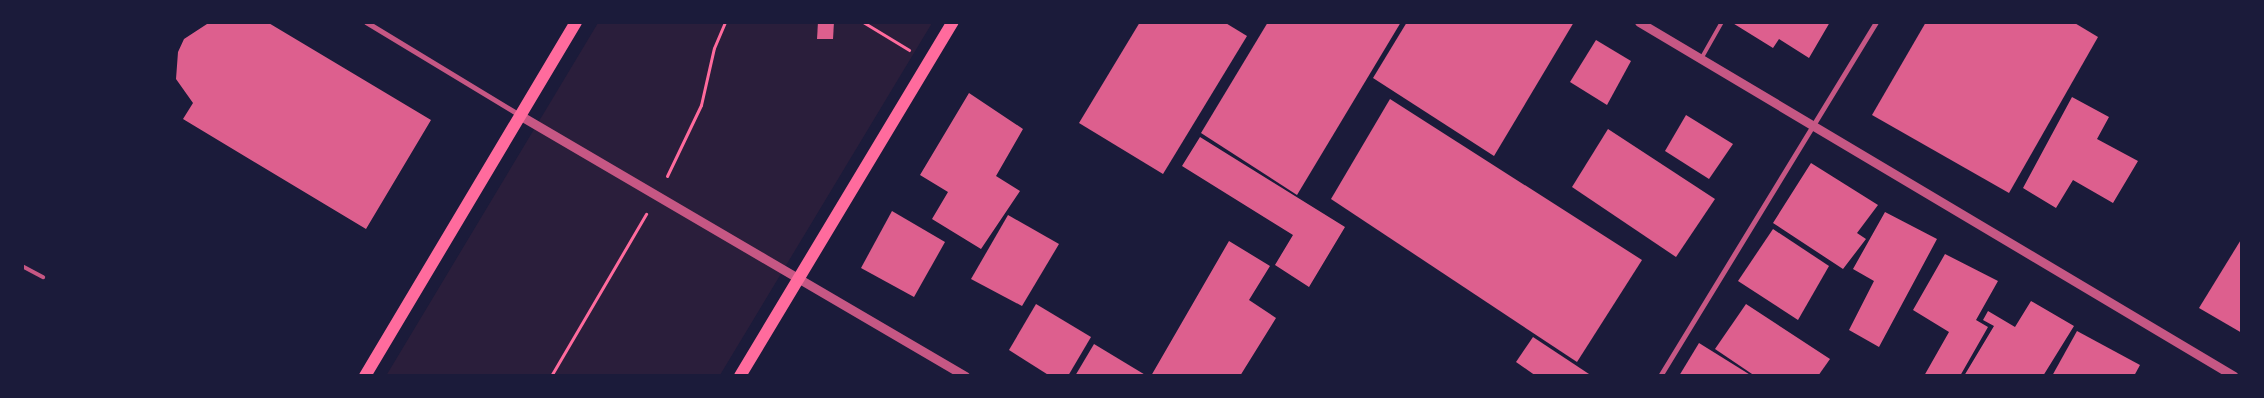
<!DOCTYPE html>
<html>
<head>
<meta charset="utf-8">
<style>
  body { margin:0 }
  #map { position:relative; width:2264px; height:398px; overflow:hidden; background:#1b1b3a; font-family:"Source Serif 4",serif }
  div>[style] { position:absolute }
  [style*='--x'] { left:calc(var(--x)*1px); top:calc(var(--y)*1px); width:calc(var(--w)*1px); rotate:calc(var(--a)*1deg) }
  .green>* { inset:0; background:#2a1e3b }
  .building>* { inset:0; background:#dd5f8e }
  .path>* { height:3px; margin:-1.5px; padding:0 1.5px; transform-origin:1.5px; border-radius:1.5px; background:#ff6b9d }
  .service>* { height:4px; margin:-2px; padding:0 2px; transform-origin:2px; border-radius:2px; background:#c65784 }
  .minor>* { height:5px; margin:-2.5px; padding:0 2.5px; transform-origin:2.5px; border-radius:2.5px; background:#c65784 }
  .tertiary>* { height:9px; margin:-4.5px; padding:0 4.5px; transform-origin:4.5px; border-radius:4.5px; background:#c65784 }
  .primary>* { height:12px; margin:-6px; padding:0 6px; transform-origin:6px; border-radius:6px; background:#ff6b9d }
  span { translate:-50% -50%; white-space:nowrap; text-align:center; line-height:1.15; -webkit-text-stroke:4px #1b1b3a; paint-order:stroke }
  .frame { position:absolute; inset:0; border:24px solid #1b1b3a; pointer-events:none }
</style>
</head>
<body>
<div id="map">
  <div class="green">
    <i style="clip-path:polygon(598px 23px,932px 23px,720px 375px,386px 376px)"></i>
  </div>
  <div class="building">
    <i style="clip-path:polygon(236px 22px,267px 22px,431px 120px,366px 229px,183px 119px,193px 103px,176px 79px,178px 52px,184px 39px,207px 24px)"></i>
    <i style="clip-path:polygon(818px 22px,834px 22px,833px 39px,817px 39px)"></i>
    <i style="clip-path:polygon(1140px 22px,1224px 22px,1247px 36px,1163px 174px,1079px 123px)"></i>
    <i style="clip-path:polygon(1268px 22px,1401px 22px,1297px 195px,1201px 133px)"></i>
    <i style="clip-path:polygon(1407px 22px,1574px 22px,1494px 156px,1373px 78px)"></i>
    <i style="clip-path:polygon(1731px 22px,1830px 22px,1809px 58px,1779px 39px,1773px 48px)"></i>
    <i style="clip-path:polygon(1926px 22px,2073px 22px,2098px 37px,2009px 193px,1872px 115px)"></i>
    <i style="clip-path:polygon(1596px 40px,1631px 61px,1607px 105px,1570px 82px)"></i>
    <i style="clip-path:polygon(969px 93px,1023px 129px,996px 176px,1020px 191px,981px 249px,932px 219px,948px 192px,920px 175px)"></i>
    <i style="clip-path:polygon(2072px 97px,2109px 117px,2097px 139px,2138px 161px,2113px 203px,2073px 180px,2056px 208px,2023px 188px)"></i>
    <i style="clip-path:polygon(1390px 99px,1642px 260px,1577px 362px,1331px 199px)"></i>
    <i style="clip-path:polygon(1686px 115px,1733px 144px,1709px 179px,1665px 151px)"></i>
    <i style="clip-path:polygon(1608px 129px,1715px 199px,1676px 257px,1572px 187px)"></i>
    <i style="clip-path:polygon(1200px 137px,1345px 227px,1309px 287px,1275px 265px,1293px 235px,1182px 166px)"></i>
    <i style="clip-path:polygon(1811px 163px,1878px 205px,1857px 233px,1866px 239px,1843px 269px,1773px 223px)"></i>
    <i style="clip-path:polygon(892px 211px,945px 242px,914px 297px,861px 268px)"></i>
    <i style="clip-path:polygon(1885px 212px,1937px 239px,1879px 347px,1849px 330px,1874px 281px,1853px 269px)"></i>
    <i style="clip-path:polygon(1008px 215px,1059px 244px,1022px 306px,971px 279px)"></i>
    <i style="clip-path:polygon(1773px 229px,1829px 266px,1798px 320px,1738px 281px)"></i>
    <i style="clip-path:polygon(2242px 238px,2242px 333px,2199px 308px)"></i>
    <i style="clip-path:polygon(1229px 241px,1270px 266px,1249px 300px,1276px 318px,1240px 376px,1151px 376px)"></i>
    <i style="clip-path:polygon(1945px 254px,1998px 281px,1976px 320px,1988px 327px,1960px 376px,1924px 376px,1949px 332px,1913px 310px)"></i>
    <i style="clip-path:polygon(2031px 301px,2074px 326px,2043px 376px,1964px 376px,1994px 326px,1983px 320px,1988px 311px,2015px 327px)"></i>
    <i style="clip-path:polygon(1036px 304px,1091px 337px,1068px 376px,1050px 376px,1009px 350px)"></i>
    <i style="clip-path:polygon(1746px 304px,1830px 359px,1818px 376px,1755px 376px,1715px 349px)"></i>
    <i style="clip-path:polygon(2077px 331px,2140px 365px,2134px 376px,2052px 376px)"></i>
    <i style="clip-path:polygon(1533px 337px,1592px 376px,1536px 376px,1516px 362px)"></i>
    <i style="clip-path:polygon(1699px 343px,1752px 376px,1679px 376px)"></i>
    <i style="clip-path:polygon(1094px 344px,1147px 376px,1075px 376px)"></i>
  </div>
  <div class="path">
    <i style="--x:863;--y:22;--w:54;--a:31.3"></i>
    <i style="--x:667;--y:176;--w:79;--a:-64.4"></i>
    <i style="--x:701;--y:105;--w:58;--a:-77.2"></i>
    <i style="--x:714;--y:48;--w:28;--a:-67"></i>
    <i style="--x:551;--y:376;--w:188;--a:-59.6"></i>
  </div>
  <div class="service">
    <i style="--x:1701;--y:59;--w:43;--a:-60.4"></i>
    <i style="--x:22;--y:266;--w:24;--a:28"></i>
  </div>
  <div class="minor">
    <i style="--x:366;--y:22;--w:181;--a:31.2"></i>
    <i style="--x:1660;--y:376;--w:415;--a:-58.6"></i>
  </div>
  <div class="tertiary">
    <i style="--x:1639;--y:22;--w:692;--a:30.75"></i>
    <i style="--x:521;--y:116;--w:515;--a:30.35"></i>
  </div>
  <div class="primary">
    <i style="--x:365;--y:376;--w:412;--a:-59.2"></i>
    <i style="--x:740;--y:376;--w:413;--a:-59"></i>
  </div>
  <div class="frame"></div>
</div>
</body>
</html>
